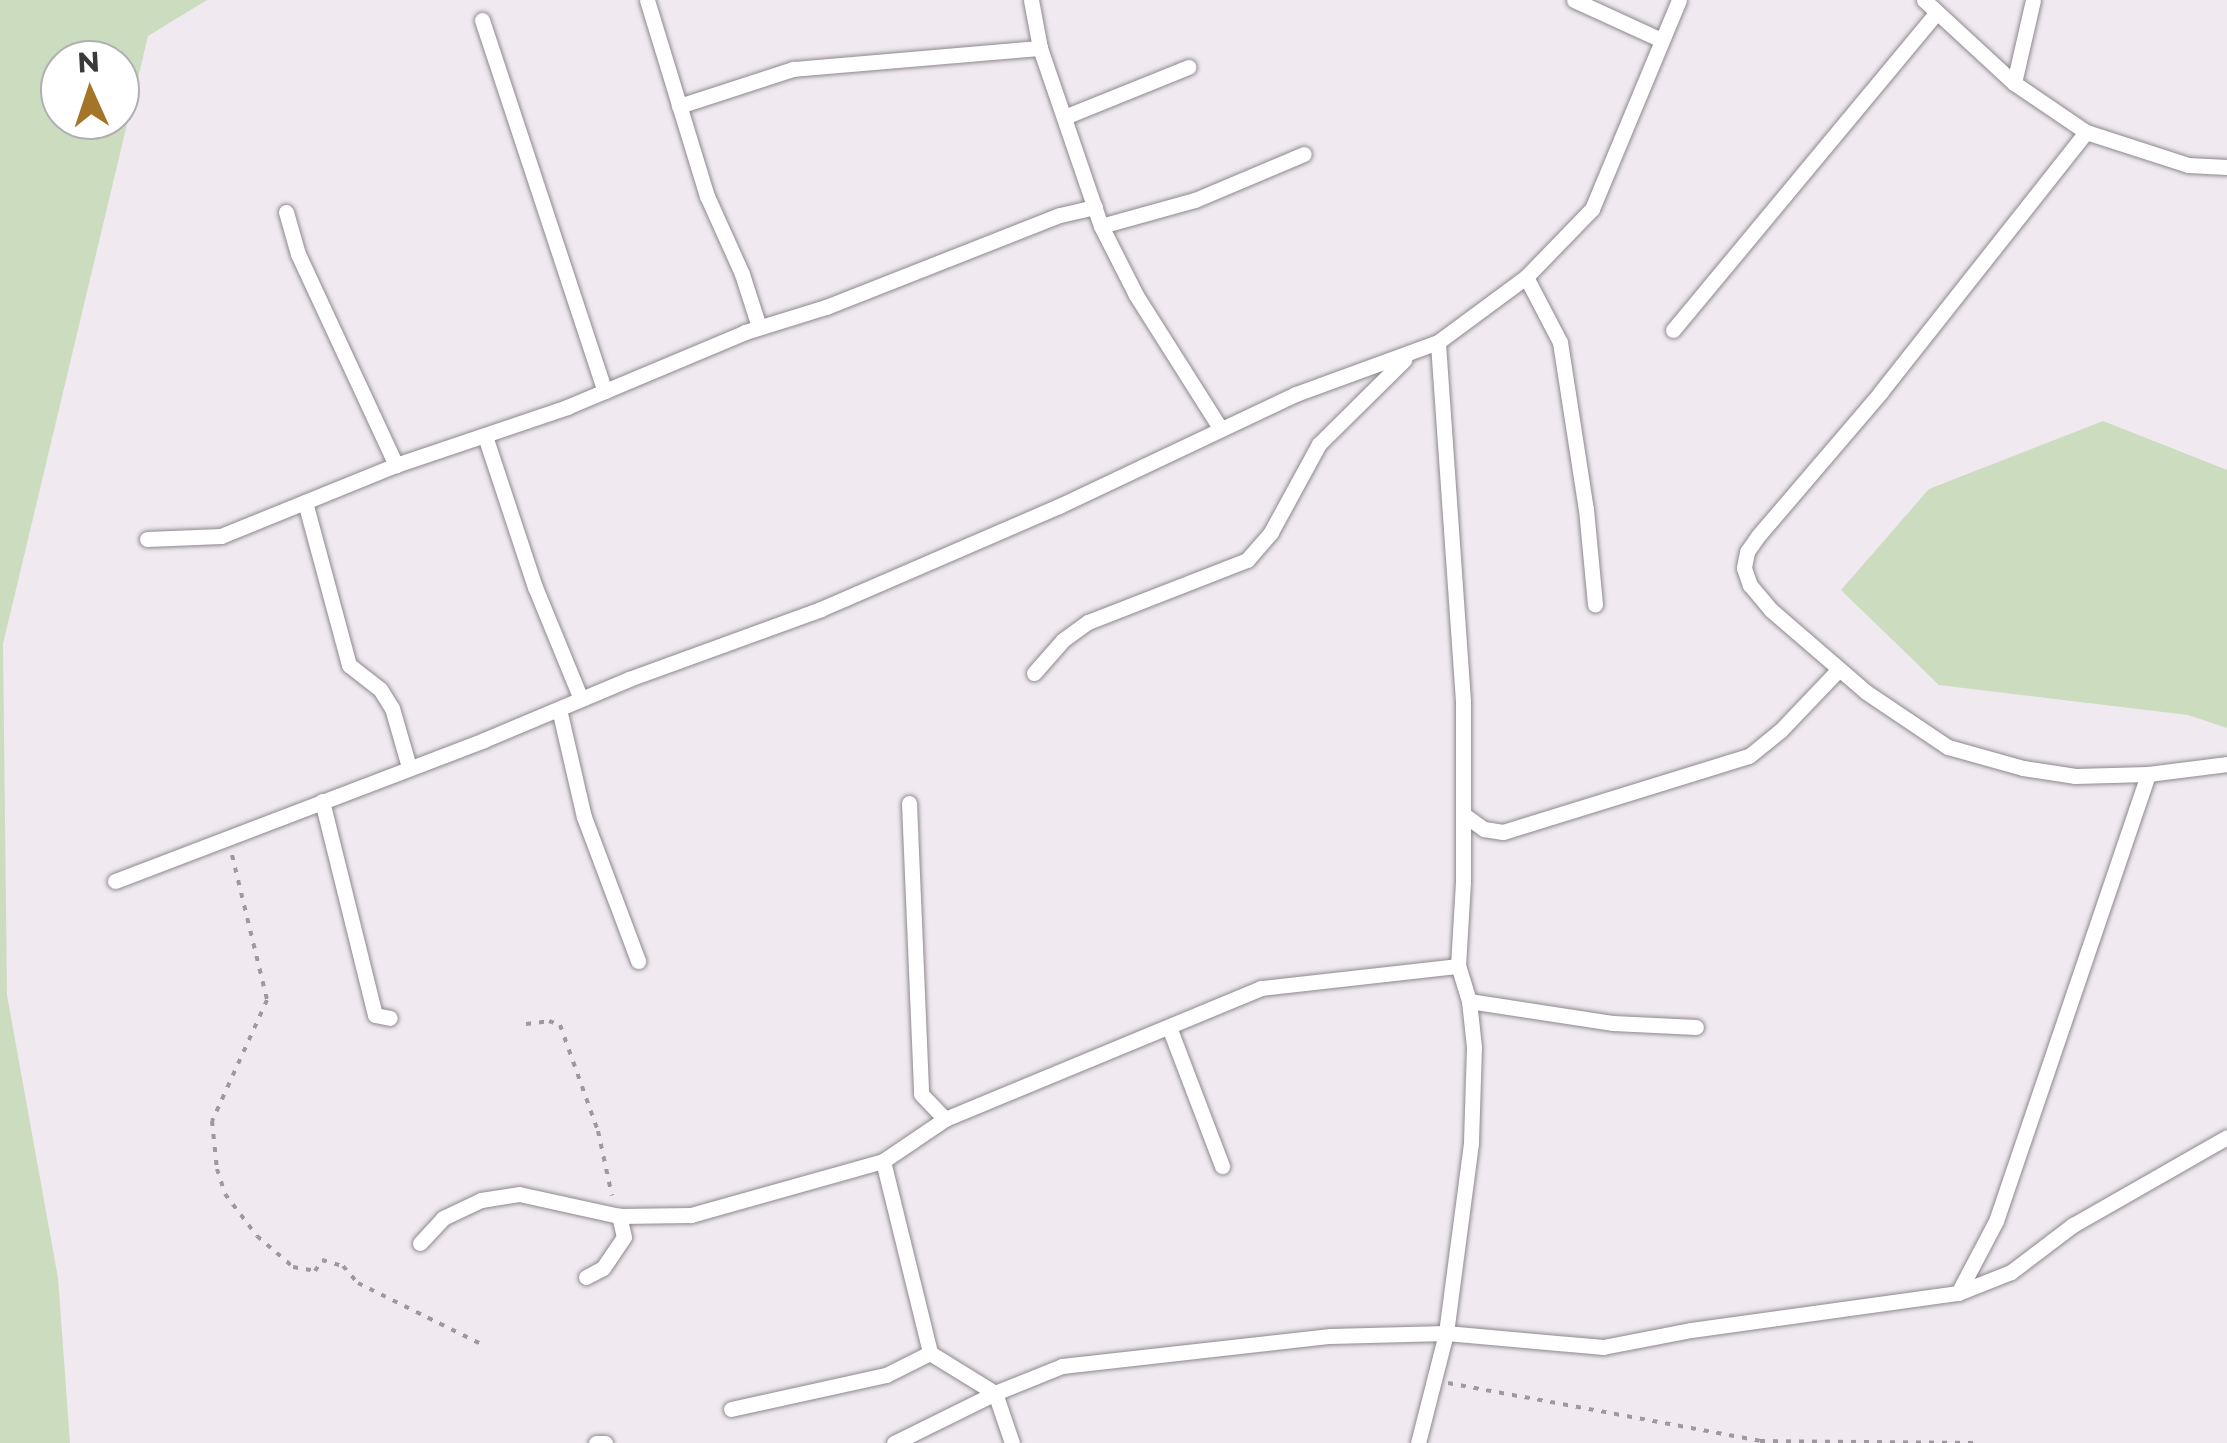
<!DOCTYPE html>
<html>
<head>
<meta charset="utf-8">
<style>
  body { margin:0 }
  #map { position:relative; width:2227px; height:1443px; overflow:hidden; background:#f0e9f0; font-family:Montserrat,sans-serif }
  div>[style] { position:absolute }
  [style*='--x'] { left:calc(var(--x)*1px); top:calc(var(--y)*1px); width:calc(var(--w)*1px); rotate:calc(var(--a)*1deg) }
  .green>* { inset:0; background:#ccdcbf }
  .path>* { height:4px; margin-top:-2px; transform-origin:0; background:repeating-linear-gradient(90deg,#9e999e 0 5px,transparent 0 13px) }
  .roads { filter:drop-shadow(0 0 2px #8e888e) drop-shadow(0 0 2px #8e888e) }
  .minor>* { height:15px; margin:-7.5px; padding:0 7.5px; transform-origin:7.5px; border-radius:7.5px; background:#fff }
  span { translate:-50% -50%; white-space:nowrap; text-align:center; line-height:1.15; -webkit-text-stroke:8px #fff; paint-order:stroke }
  .north { position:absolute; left:40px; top:40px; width:100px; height:100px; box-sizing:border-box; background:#fff; border:2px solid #b1b0b1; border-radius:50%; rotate:357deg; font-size:28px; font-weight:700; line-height:40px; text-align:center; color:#3c393c }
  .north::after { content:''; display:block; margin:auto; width:35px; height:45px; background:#a47529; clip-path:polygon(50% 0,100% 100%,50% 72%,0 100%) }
</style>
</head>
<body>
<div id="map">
  <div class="green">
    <i style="clip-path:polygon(evenodd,0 0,207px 0,148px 36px,3px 644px,7px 995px,58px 1278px,70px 1443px,0 1443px,0 0,120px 60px,120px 120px,60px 120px,60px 60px,120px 60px)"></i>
    <i style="clip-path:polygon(2103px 421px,2227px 470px,2227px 728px,2188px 715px,1939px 685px,1841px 590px,1929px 489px)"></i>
  </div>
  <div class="path">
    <i style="--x:232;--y:855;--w:149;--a:76.4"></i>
    <i style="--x:267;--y:1000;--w:133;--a:114.4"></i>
    <i style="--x:212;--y:1121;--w:48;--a:84.1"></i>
    <i style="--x:217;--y:1169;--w:26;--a:72"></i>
    <i style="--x:225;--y:1194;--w:53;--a:52.7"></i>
    <i style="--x:257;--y:1236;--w:48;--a:40.7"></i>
    <i style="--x:293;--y:1267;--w:22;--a:10"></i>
    <i style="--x:315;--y:1271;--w:13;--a:-58"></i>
    <i style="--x:322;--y:1260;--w:22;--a:16"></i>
    <i style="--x:343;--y:1266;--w:23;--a:49"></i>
    <i style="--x:358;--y:1283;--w:137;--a:26.4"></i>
    <i style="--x:526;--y:1024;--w:23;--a:-7"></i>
    <i style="--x:549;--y:1021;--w:12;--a:20"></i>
    <i style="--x:560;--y:1025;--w:113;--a:70.3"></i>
    <i style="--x:598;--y:1131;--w:66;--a:77.8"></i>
    <i style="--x:1448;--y:1383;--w:317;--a:10.5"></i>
    <i style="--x:1760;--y:1441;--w:217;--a:0.5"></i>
  </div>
  <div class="roads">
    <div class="minor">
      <i style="--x:647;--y:0;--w:205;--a:73"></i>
      <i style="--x:707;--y:196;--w:85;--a:65.8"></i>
      <i style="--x:742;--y:274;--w:56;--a:72.2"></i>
      <i style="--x:1031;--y:0;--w:49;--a:79.4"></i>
      <i style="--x:1040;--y:48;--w:188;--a:71.1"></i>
      <i style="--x:1101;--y:226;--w:77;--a:63.1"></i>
      <i style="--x:1136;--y:295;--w:157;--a:57.7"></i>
      <i style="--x:1574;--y:0;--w:94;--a:24.6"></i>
      <i style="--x:1924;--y:0;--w:122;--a:42.7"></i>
      <i style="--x:2014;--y:83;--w:87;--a:34.2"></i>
      <i style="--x:2086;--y:132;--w:107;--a:17.9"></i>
      <i style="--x:2188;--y:165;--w:39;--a:3"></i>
      <i style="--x:482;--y:20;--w:391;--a:71.7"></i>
      <i style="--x:2014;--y:83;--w:85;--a:-77.1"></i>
      <i style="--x:679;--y:106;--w:120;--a:-18"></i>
      <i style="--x:793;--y:69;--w:248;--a:-4.9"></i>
      <i style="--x:1067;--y:116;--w:131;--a:-22"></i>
      <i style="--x:2086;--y:132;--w:331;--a:128.3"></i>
      <i style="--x:1881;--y:392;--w:189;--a:130.5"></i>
      <i style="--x:1758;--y:536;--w:19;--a:125"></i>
      <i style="--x:1747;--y:552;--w:16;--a:101"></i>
      <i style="--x:1744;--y:568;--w:18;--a:71"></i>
      <i style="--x:1750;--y:585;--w:33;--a:50"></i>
      <i style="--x:1771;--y:610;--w:125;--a:40.8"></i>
      <i style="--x:1866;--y:692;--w:99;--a:33.9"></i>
      <i style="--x:1948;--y:747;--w:78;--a:15.6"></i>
      <i style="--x:2023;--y:768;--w:53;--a:8.7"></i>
      <i style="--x:2075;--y:776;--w:73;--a:-1.6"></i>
      <i style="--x:2148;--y:774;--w:80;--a:-7.2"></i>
      <i style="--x:286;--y:212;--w:44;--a:74.1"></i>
      <i style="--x:298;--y:254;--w:233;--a:65.1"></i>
      <i style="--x:1101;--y:226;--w:98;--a:-15.5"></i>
      <i style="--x:1195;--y:200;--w:118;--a:-22.9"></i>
      <i style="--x:1526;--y:277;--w:73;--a:62.4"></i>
      <i style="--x:1560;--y:342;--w:169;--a:81.2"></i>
      <i style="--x:1586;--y:509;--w:96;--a:84.6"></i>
      <i style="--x:1673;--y:330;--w:413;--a:-50.3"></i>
      <i style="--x:485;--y:436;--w:159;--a:71.7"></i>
      <i style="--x:535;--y:587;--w:121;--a:67.7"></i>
      <i style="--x:305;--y:502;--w:169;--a:74.9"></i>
      <i style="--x:349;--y:665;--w:39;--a:38"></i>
      <i style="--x:380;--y:689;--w:22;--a:58"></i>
      <i style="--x:392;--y:708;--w:61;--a:73.9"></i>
      <i style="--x:147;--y:539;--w:74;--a:-2.3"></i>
      <i style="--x:221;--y:536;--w:189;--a:-22.1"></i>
      <i style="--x:396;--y:465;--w:181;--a:-18.7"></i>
      <i style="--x:567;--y:407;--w:193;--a:-22.8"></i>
      <i style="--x:745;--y:332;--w:85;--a:-17.2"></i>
      <i style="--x:826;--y:307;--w:251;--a:-21.5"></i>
      <i style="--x:1060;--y:215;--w:36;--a:-13"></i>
      <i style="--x:1034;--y:673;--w:44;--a:-48.7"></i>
      <i style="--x:1063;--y:640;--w:31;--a:-36"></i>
      <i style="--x:1088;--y:622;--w:171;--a:-21.3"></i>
      <i style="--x:1247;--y:560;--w:37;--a:-49"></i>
      <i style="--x:1271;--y:532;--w:100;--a:-61.4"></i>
      <i style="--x:1319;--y:444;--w:120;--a:-44.7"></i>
      <i style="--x:559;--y:709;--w:111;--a:77"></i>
      <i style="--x:584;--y:817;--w:154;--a:69.4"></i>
      <i style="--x:322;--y:801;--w:220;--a:76.1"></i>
      <i style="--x:375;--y:1015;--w:15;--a:11"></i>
      <i style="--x:909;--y:803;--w:291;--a:87.6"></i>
      <i style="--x:921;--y:1094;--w:35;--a:46"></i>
      <i style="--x:1463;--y:814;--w:26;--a:36"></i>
      <i style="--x:1484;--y:829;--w:19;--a:9"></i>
      <i style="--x:1503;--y:832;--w:257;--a:-17.2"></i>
      <i style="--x:1749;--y:756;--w:41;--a:-39.1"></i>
      <i style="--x:1781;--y:730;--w:84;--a:-46.4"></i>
      <i style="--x:115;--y:881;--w:395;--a:-20.9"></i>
      <i style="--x:484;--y:740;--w:157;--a:-22.8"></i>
      <i style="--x:629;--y:679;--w:204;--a:-20"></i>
      <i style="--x:821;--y:609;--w:259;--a:-23.4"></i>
      <i style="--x:1059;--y:506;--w:262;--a:-25.3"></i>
      <i style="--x:1296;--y:394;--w:151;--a:-20.1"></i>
      <i style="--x:1438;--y:342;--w:109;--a:-36.5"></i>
      <i style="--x:1526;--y:277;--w:95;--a:-45.9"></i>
      <i style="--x:1592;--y:209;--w:226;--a:-67.4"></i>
      <i style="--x:1469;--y:1001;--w:146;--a:8.7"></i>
      <i style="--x:1613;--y:1023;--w:83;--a:2.8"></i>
      <i style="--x:1169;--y:1027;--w:149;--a:69.1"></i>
      <i style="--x:883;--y:1161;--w:198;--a:76.2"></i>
      <i style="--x:930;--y:1353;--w:76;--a:31.6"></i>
      <i style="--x:995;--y:1393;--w:53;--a:71.2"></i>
      <i style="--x:420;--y:1243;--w:34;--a:-47"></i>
      <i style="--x:443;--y:1218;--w:42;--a:-25.3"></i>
      <i style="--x:481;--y:1200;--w:38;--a:-9"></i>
      <i style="--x:519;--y:1194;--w:102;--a:12.4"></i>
      <i style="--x:586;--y:1277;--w:19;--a:-28"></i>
      <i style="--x:603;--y:1268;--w:37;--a:-56"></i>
      <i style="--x:624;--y:1237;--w:22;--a:-103"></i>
      <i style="--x:619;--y:1216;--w:72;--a:-0.8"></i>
      <i style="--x:691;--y:1215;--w:199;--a:-15.7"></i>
      <i style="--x:883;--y:1161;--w:75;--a:-34.1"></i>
      <i style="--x:945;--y:1119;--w:342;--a:-22.5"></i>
      <i style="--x:1261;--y:988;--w:198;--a:-6.4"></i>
      <i style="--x:1958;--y:1293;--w:81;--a:-62.2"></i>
      <i style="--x:1996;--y:1221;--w:472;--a:-71.2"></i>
      <i style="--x:731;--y:1409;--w:159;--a:-12.4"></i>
      <i style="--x:886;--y:1375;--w:49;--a:-26.6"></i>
      <i style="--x:596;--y:1443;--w:9;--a:0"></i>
      <i style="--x:894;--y:1443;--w:113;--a:-26.3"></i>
      <i style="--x:995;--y:1393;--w:72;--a:-21.9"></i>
      <i style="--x:1062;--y:1366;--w:270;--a:-6.4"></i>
      <i style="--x:1330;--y:1336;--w:116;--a:-1.5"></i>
      <i style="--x:1446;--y:1333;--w:158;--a:5.1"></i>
      <i style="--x:1603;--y:1347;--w:90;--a:-10.9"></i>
      <i style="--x:1691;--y:1330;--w:270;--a:-7.9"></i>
      <i style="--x:1958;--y:1293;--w:57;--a:-21.6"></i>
      <i style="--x:2011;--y:1272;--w:78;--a:-37.2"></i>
      <i style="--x:2073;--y:1225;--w:177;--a:-29.7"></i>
      <i style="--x:1418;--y:1443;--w:114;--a:-75.7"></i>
      <i style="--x:1446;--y:1333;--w:193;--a:-82.5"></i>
      <i style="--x:1471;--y:1142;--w:95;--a:-88.2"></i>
      <i style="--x:1474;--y:1047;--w:46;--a:-96.2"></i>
      <i style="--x:1469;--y:1001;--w:37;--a:-107"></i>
      <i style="--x:1458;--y:966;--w:85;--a:-86.6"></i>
      <i style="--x:1463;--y:881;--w:180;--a:-90"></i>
      <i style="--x:1463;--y:701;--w:360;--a:-94"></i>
    </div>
  </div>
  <div class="north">N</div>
</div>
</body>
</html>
